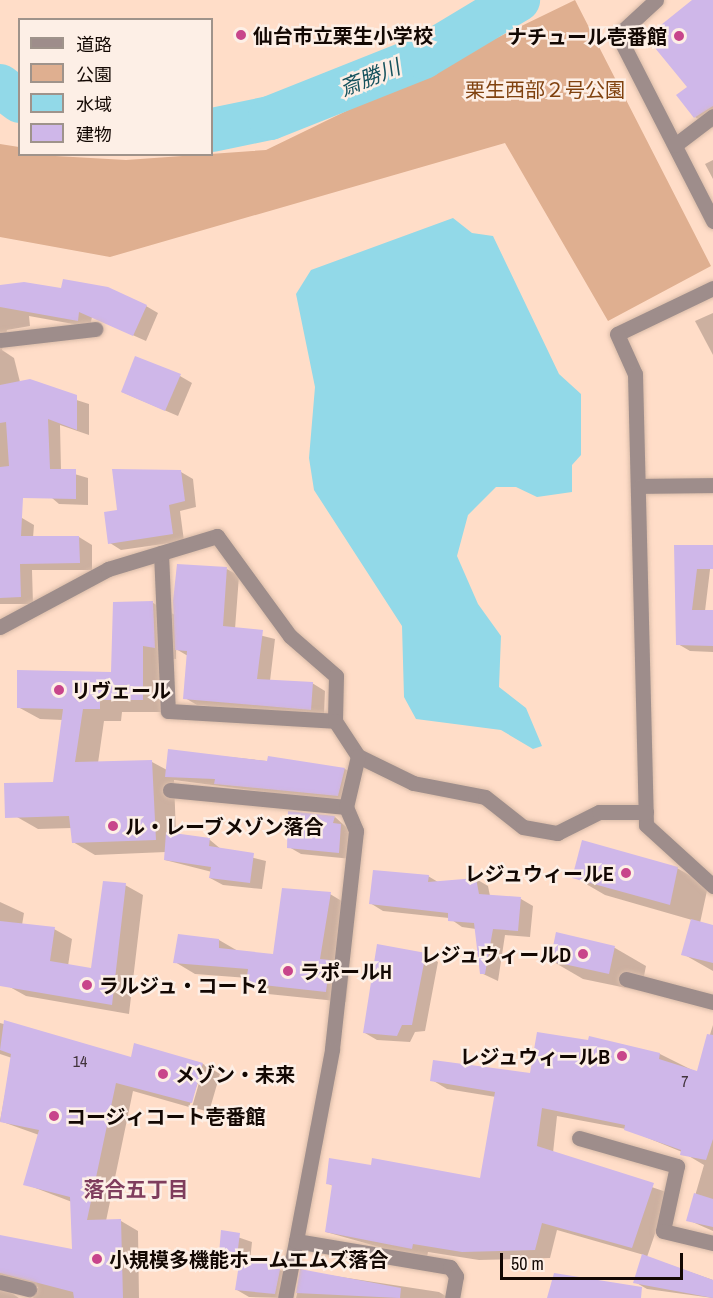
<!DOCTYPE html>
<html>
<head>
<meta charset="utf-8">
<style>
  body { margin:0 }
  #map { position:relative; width:713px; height:1298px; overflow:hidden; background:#ffddc8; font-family:"Archivo Narrow","Noto Sans JP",sans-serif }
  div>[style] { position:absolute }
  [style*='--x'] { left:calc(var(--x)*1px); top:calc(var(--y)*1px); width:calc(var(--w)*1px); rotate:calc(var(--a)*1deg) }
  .green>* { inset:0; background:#dfaf90 }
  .water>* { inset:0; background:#92d9e8 }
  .shadow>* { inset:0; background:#0003 }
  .river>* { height:44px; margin:-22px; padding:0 22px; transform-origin:22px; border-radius:22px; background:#92d9e8 }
  .building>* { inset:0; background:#cfb7e9 }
  .roads { filter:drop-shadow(0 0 2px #d9bba8) drop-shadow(0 0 2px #d9bba8) }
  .minor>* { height:15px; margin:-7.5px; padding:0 7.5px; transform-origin:7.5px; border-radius:7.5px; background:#9e8d8b }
  .dots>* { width:16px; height:16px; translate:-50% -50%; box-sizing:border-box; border:3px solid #fdefe6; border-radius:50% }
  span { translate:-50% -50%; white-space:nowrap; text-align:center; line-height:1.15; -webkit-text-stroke:5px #fdefe6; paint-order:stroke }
  .number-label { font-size:16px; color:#42343c }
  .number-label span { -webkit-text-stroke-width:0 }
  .poi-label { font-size:20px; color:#130803; font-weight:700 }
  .left { translate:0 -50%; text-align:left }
  .right { translate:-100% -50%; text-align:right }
  .park-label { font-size:20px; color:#80420f }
  .water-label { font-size:21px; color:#15525d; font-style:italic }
  .neighbourhood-label { font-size:21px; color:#7f3d5d; font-weight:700 }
  .legend { position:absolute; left:18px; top:18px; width:195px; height:138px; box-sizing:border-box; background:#fdefe6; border:2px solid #9f938b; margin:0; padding:8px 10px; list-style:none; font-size:18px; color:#130803 }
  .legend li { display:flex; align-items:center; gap:12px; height:30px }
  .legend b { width:30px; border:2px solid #9f938b }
  .scale { position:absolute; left:500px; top:1253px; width:183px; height:27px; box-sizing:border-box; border:3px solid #130803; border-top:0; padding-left:8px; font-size:18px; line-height:21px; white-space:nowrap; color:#130803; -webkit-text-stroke:4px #fdefe6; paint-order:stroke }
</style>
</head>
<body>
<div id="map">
  <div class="green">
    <i style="clip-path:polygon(575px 0,711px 266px,608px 321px,505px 143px,110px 257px,0 237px,0 144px,19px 147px,20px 154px,126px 160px,266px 150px)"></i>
  </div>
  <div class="water">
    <i style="clip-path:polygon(453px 218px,472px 233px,493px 236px,559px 374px,581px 394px,581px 455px,572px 465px,572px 492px,537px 497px,516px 487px,496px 487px,468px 515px,457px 556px,478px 604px,501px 636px,499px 687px,526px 708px,542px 746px,533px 749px,501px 730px,416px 719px,404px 697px,402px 626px,314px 490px,309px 458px,315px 387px,296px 294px,311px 270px)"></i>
  </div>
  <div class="shadow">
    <i style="clip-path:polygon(694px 0,713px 0,713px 128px,695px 117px,689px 87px)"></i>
    <i style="clip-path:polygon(713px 160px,713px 179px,705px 164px)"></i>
    <i style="clip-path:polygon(0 286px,146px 306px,158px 313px,146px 341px,92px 317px,90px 327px,29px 316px,30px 326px,7px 330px,2px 350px,14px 358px,20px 382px,89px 404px,89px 435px,60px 425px,61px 470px,88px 478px,88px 505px,59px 504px,45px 492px,0 501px)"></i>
    <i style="clip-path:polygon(713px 313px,713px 355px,695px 321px)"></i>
    <i style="clip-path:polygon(180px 376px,192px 383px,178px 416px,122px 392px)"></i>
    <i style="clip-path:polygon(181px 472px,193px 479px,196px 507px,180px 511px,184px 541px,121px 550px,110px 543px,119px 512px)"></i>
    <i style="clip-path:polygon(22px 518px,34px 525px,33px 538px,79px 537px,92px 545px,92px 570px,32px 570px,33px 604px,0 604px,0 524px)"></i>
    <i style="clip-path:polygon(713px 545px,705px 611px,713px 611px,713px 652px,690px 651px,678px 644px,676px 546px)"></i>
    <i style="clip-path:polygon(227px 569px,239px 576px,235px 629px,275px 639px,270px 681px,312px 683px,325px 691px,324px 716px,197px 705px,185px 698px,188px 656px,176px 649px,176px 659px,164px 658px,164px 712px,122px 712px,121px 721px,104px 721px,98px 763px,152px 762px,167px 770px,170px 751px,345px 769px,357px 776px,351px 803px,174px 780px,176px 835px,210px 840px,222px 850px,266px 861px,262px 889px,223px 885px,210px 878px,212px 872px,165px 860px,166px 852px,95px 855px,73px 842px,72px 828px,38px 829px,17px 817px,54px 783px,63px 720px,40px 719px,18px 707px,112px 674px,153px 603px,175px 615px)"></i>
    <i style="clip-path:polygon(335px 817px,353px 833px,352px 859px,301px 854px,289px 847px)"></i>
    <i style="clip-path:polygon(677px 868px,708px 886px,700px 923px,713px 927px,713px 971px,683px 954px,692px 920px,605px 895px,574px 877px)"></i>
    <i style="clip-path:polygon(428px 876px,438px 882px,476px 879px,488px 886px,490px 896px,521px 899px,533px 906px,530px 937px,505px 935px,498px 981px,481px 973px,476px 929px,462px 927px,449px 918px,383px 911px,370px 903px)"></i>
    <i style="clip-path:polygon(125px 885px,143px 895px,129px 1014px,26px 996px,8px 986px,0 963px,0 902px,24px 913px,22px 925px,54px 929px,72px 939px,68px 966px,92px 970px)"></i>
    <i style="clip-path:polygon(330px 894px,350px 906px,340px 968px,349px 973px,346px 1002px,268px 994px,248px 978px,195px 974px,175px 962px,219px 940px,238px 951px,275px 955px)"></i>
    <i style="clip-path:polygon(557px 934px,615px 948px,646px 966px,641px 991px,583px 979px,552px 961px)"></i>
    <i style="clip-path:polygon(426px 954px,438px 962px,425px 1031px,415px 1032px,410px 1042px,377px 1040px,365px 1033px)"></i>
    <i style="clip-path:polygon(0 1023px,132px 1059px,135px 1044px,203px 1064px,220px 1074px,209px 1112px,192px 1107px,204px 1066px,189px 1107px,133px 1091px,106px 1221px,121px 1221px,138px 1231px,139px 1298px,33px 1298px,38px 1287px,20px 1281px,7px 1290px,19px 1298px,0 1298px,0 1239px,74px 1250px,72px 1202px,25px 1184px,39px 1135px,0 1121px,12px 1058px,0 1054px)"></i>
    <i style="clip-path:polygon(713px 1025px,713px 1231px,688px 1220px,704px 1165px,682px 1152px,626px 1129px,557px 1116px,553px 1153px,669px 1193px,647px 1257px,713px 1280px,713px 1298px,647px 1289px,635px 1282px,644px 1255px,557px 1230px,550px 1258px,479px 1260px,428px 1252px,427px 1257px,404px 1254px,326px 1232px,333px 1186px,327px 1183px,481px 1179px,496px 1097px,447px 1089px,432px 1080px,531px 1075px,660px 1054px,698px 1073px)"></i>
    <i style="clip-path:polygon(223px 1232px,252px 1242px,250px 1261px,293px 1274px,289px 1298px,249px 1297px,237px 1290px,241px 1261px,221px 1253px)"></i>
    <i style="clip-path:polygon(302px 1271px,439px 1292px,449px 1298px,296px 1298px)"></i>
  </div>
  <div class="river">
    <i style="--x:0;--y:86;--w:25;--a:37"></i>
    <i style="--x:212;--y:130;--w:59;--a:-11.7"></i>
    <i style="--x:270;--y:118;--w:165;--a:-21.7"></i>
    <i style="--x:423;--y:57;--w:111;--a:-31"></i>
  </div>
  <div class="building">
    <i style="clip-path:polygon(692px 0,713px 0,713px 106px,694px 118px,676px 95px,687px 87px,646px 37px)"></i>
    <i style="clip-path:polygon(63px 279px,108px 287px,147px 305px,133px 336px,79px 312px,78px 321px,0 307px,0 285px,24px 282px,61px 288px)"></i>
    <i style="clip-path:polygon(135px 356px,181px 374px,165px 411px,121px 392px)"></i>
    <i style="clip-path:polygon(30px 379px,77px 395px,77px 430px,48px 419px,50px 469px,76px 469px,76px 499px,23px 498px,21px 536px,79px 536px,80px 563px,20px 564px,21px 597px,0 598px,0 467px,9px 466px,6px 422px,0 423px,0 385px)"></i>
    <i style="clip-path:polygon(112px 469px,181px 470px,185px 501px,169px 505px,173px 534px,108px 544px,104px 512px,117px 510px)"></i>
    <i style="clip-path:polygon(674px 545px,713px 545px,713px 569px,697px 569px,692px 610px,713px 610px,713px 646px,676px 645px)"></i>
    <i style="clip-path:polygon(177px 564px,227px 567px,223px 626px,263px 630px,257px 679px,313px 682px,311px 710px,183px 699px,187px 651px,175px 650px,173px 601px)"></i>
    <i style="clip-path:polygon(153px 601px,155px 648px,143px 646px,143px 700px,100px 700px,100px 709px,83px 709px,75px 762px,152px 760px,156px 840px,72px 843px,69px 816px,5px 818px,4px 783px,53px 782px,63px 709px,17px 708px,17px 670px,111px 672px,113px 602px)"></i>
    <i style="clip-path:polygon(168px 749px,267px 761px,268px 756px,345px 768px,338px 796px,214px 784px,215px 779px,165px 777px)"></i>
    <i style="clip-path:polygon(288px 811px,335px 816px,333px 823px,341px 824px,339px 853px,287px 848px)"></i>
    <i style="clip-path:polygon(166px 832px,210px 838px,209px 846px,254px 853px,250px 883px,209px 878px,211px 867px,164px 860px)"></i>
    <i style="clip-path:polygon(582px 840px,678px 867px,670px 905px,572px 878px)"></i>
    <i style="clip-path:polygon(373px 870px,429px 875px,428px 882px,476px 878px,479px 894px,521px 897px,518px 931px,493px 929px,485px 974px,480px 974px,474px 923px,448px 921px,448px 913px,369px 904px)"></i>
    <i style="clip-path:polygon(103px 881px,126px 883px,112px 1005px,0 986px,0 921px,55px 927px,50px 961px,91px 968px)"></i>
    <i style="clip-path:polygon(282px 888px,331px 892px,320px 959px,330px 960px,326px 992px,246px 983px,248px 969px,173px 963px,178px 934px,219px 939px,219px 948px,273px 954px)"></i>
    <i style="clip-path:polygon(691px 919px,713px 925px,713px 963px,681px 955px)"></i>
    <i style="clip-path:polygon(556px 932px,615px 946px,609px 974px,550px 961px)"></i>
    <i style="clip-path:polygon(377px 944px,426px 953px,412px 1025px,402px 1025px,397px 1036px,363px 1033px)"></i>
    <i style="clip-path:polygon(4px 1020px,131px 1057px,134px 1043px,203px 1063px,192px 1103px,116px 1083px,87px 1220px,121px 1219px,123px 1298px,74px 1298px,73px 1292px,0 1273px,0 1235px,72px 1249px,70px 1197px,23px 1185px,39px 1130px,0 1122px,11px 1054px,0 1050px)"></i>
    <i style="clip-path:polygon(537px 1032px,588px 1040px,589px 1036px,660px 1053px,659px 1059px,697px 1071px,707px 1034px,713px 1035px,713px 1139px,706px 1160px,680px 1155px,681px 1150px,624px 1130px,625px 1125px,542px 1108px,537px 1146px,654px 1183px,632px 1248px,542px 1223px,535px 1250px,462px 1252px,413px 1244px,412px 1249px,325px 1232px,332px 1185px,326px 1184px,329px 1158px,371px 1165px,372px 1158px,480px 1178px,495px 1092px,430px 1081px,433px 1060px,530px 1073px)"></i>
    <i style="clip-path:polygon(694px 1193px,713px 1199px,713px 1227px,686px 1221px)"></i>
    <i style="clip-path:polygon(221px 1230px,240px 1233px,237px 1256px,219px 1254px)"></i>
    <i style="clip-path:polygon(642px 1254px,713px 1280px,713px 1298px,633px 1283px)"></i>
    <i style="clip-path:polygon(240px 1258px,281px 1265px,275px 1294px,235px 1290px)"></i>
    <i style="clip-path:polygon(300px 1269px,401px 1288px,400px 1298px,296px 1293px)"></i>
    <i style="clip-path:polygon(554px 1273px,642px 1287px,641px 1298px,547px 1298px)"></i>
  </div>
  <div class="roads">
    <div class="minor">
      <i style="--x:656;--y:0;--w:52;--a:137.4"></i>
      <i style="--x:618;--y:35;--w:209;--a:62.9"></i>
      <i style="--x:675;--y:145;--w:48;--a:-37.3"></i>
      <i style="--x:713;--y:288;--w:106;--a:154.4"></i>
      <i style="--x:617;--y:334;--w:44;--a:65.8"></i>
      <i style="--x:635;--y:374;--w:451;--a:88.6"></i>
      <i style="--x:646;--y:825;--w:91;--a:42.3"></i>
      <i style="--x:0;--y:340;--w:96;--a:-6.6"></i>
      <i style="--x:640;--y:486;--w:73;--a:-0.8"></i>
      <i style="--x:161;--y:553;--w:158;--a:87.5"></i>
      <i style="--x:168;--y:711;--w:167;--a:3.4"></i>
      <i style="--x:0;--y:627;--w:123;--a:-28.2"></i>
      <i style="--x:108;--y:569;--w:114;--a:-16.8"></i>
      <i style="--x:217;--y:536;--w:124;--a:53.9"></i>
      <i style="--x:290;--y:636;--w:61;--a:41"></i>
      <i style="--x:336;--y:676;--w:45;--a:91.3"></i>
      <i style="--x:335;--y:721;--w:42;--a:56.7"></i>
      <i style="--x:358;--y:756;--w:61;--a:26.1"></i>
      <i style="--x:413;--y:783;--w:73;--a:11"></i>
      <i style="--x:485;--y:797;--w:48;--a:38.3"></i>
      <i style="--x:523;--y:827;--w:35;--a:10"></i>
      <i style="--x:557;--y:833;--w:47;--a:-26.6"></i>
      <i style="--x:599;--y:812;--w:47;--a:0"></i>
      <i style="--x:170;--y:790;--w:177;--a:5.5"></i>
      <i style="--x:346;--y:807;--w:26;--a:67"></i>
      <i style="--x:356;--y:831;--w:220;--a:96.3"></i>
      <i style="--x:332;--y:1050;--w:252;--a:100.7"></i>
      <i style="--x:346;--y:807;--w:52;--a:-76.8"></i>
      <i style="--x:626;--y:979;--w:90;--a:14.8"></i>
      <i style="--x:579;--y:1138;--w:102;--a:15.9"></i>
      <i style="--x:677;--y:1166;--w:66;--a:102.2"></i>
      <i style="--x:663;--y:1231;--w:51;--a:13.5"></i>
      <i style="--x:296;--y:1241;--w:156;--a:9.6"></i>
      <i style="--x:450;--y:1267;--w:11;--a:56"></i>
      <i style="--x:456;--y:1276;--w:22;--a:100"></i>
      <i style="--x:0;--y:1282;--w:30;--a:14"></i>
    </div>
  </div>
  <div class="dots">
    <i style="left:241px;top:35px;background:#c8458b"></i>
    <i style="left:679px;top:36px;background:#c8458b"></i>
    <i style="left:59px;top:690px;background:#c8458b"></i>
    <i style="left:113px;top:826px;background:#c8458b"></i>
    <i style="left:626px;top:873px;background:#c8458b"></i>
    <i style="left:583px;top:954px;background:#c8458b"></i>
    <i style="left:288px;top:971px;background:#c8458b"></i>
    <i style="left:87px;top:985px;background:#c8458b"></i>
    <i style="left:622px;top:1056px;background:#c8458b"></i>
    <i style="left:163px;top:1074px;background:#c8458b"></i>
    <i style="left:54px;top:1116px;background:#c8458b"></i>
    <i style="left:97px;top:1259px;background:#c8458b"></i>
  </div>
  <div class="number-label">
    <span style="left:80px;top:1061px">14</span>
    <span style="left:685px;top:1081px">7</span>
  </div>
  <div class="poi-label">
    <span class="left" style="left:253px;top:35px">仙台市立栗生小学校</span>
    <span class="right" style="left:667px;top:36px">ナチュール壱番館</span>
    <span class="left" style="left:71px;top:690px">リヴェール</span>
    <span class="left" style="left:125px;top:826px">ル・レーブメゾン落合</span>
    <span class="right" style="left:614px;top:873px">レジュウィールE</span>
    <span class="right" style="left:571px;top:954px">レジュウィールD</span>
    <span class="left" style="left:300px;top:971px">ラポールH</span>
    <span class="left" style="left:99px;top:985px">ラルジュ・コート2</span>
    <span class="right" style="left:610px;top:1056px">レジュウィールB</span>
    <span class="left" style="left:175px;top:1074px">メゾン・未来</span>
    <span class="left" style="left:66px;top:1116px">コージィコート壱番館</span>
    <span class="left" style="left:109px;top:1259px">小規模多機能ホームエムズ落合</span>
  </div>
  <div class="park-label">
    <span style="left:545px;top:89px">栗生西部２号公園</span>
  </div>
  <div class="water-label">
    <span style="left:370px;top:78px;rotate:-22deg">斎勝川</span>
  </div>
  <div class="neighbourhood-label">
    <span style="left:136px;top:1190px">落合五丁目</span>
  </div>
  <ul class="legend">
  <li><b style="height:8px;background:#9e8d8b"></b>道路</li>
  <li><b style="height:16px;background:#dfaf90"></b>公園</li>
  <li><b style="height:16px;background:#92d9e8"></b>水域</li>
  <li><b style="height:16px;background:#cfb7e9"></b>建物</li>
  </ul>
  <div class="scale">50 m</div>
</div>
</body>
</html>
